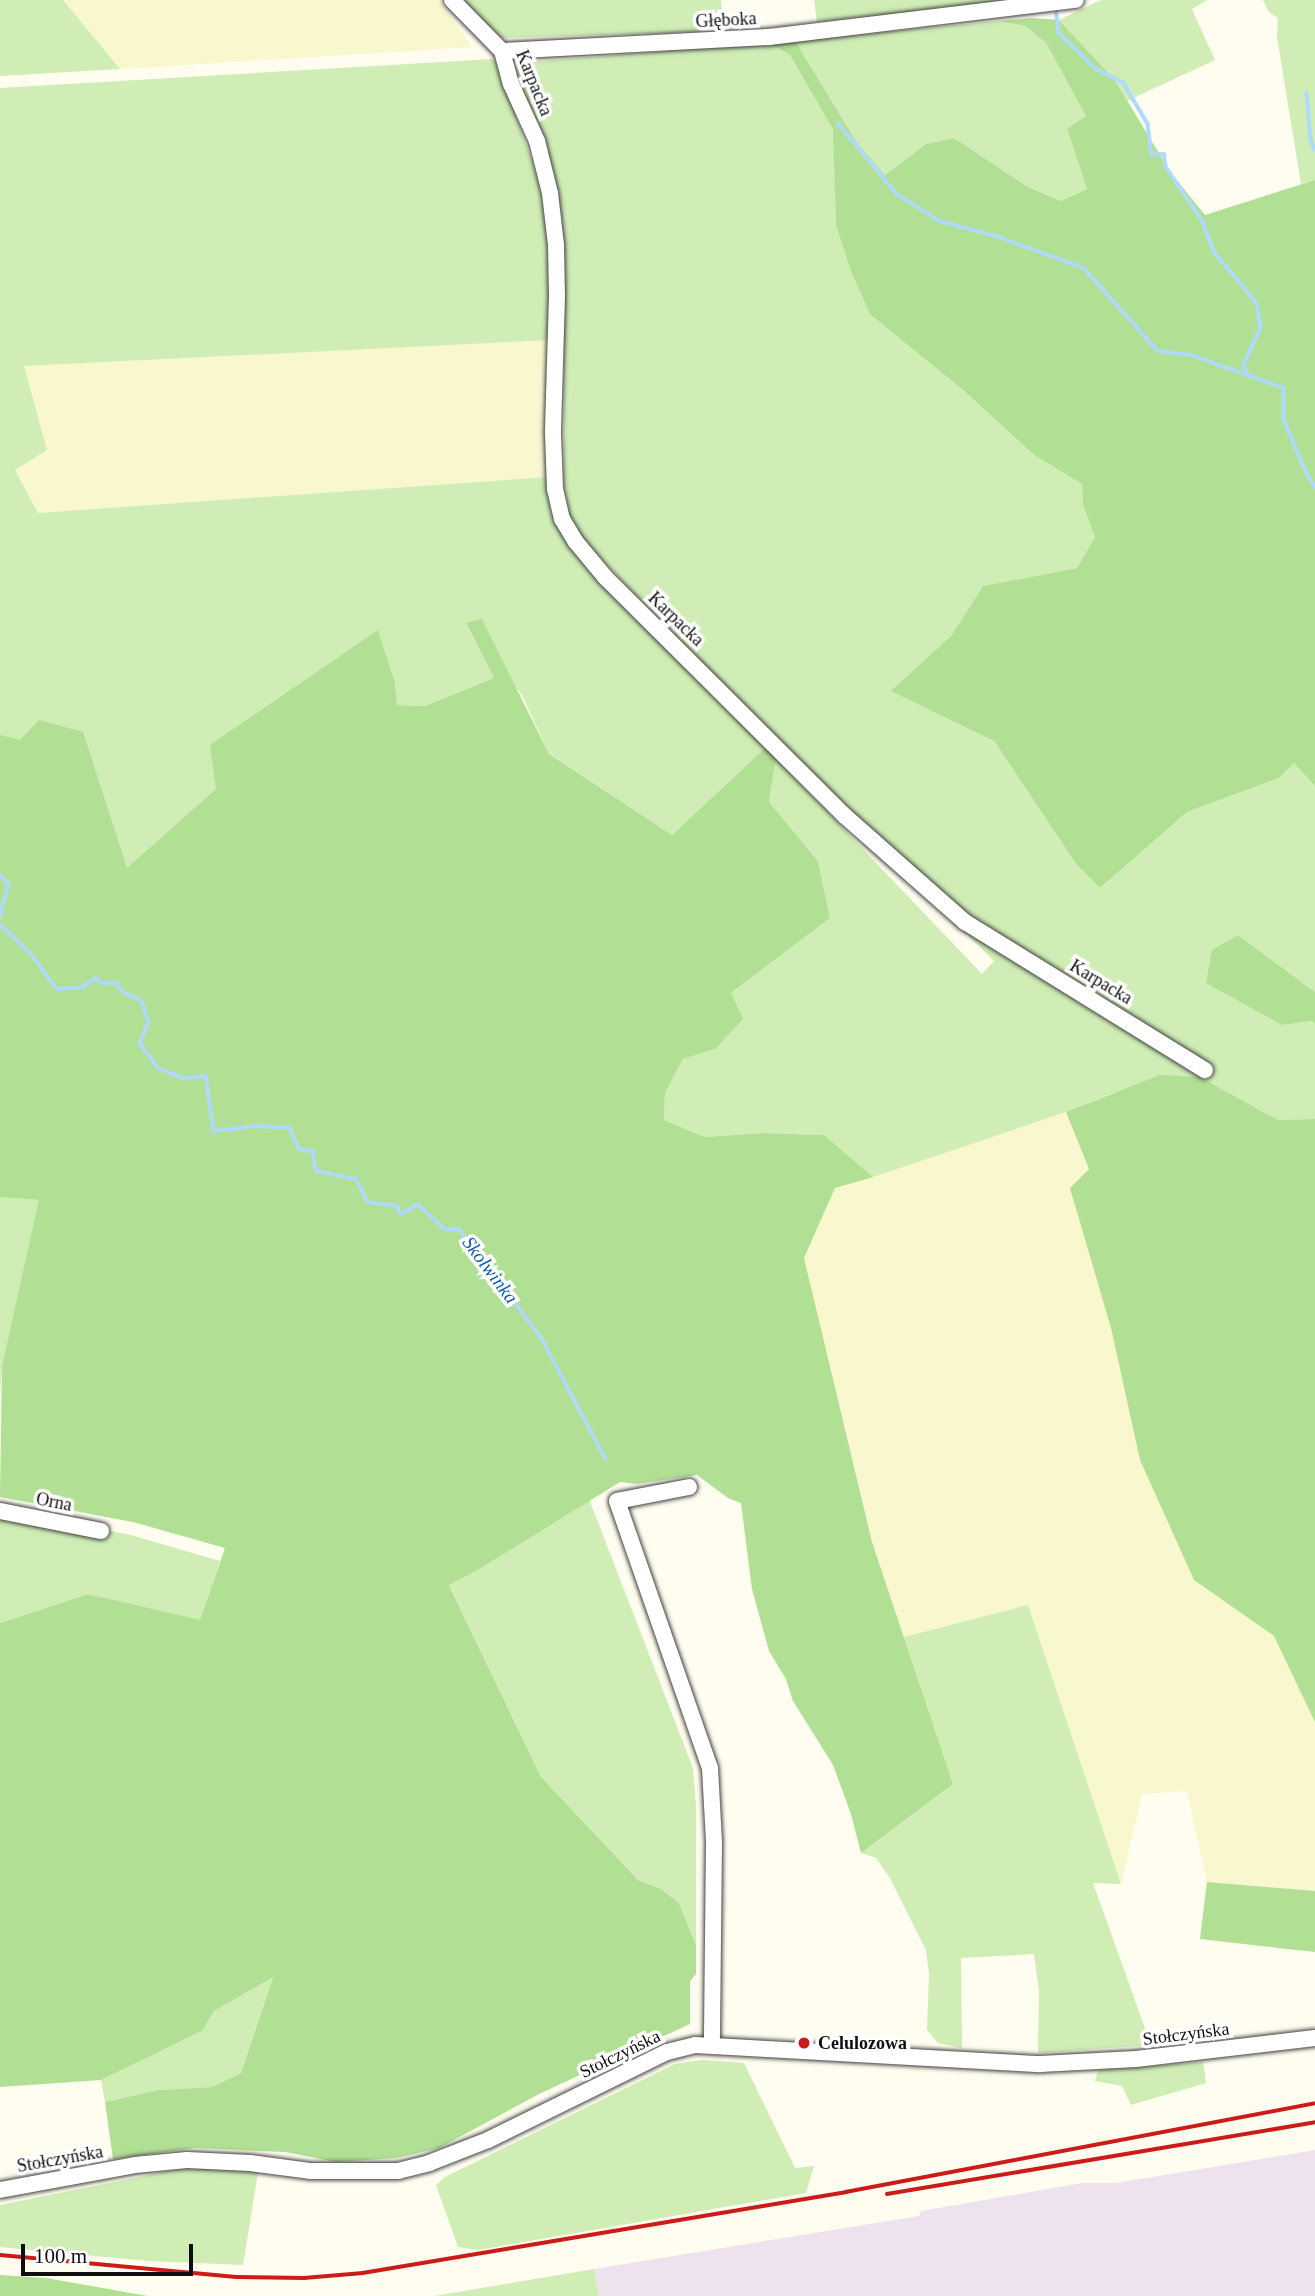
<!DOCTYPE html>
<html>
<head>
<meta charset="utf-8">
<style>
  body { margin:0 }
  #map { position:relative; width:1315px; height:2296px; overflow:hidden; background:#fffdef; font-family:Georgia,serif }
  div>[style] { position:absolute }
  [style*='--x'] { left:calc(var(--x)*1px); top:calc(var(--y)*1px); width:calc(var(--w)*1px); rotate:calc(var(--a)*1deg) }
  .industrial>* { inset:0; background:#ede2ee }
  .farmland>* { inset:0; background:#f8f7cd }
  .green>* { inset:0; background:#cfedb5 }
  .forest>* { inset:0; background:#b1df93 }
  .stream>* { height:3.5px; margin:-1.75px; padding:0 1.75px; transform-origin:1.75px; border-radius:1.75px; background:#afdafb }
  .roads { filter:drop-shadow(0 0 2px #414141) drop-shadow(0 0 2px #414141) }
  .minor>* { height:16px; margin:-8px; padding:0 8px; transform-origin:8px; border-radius:8px; background:#fff }
  .rail>* { height:3.5px; margin:-1.75px; padding:0 1.75px; transform-origin:1.75px; border-radius:1.75px; background:#cb1c1a }
  .dots>* { width:19px; height:19px; translate:-50% -50%; box-sizing:border-box; border:4px solid #fff; border-radius:50% }
  span { translate:-50% -50%; white-space:nowrap; text-align:center; line-height:1.15; -webkit-text-stroke:7px #fff; paint-order:stroke }
  .street-label { font-size:18px; color:#0e0e0e }
  .poi-label { font-size:18px; color:#0e0e0e; font-weight:700 }
  .left { translate:0 -50%; text-align:left }
  .water-label { font-size:19px; color:#0c5cab; font-style:italic }
  .scale { position:absolute; left:21px; top:2244px; width:172px; height:32px; box-sizing:border-box; border:4px solid #0e0e0e; border-top:0; padding-left:9px; font-size:21px; line-height:24px; white-space:nowrap; color:#0e0e0e; -webkit-text-stroke:5px #fff; paint-order:stroke }
</style>
</head>
<body>
<div id="map">
  <div class="industrial">
    <i style="clip-path:polygon(1315px 2150px,1315px 2296px,599px 2296px,594px 2269px,919px 2216px,921px 2211px,1082px 2183px,1116px 2183px)"></i>
  </div>
  <div class="farmland">
    <i style="clip-path:polygon(63px 0,439px 0,472px 47px,120px 69px)"></i>
    <i style="clip-path:polygon(550px 340px,548px 477px,38px 513px,15px 470px,47px 450px,23px 366px)"></i>
    <i style="clip-path:polygon(1066px 1112px,1089px 1170px,1111px 1328px,1140px 1460px,1194px 1580px,1274px 1636px,1312px 1712px,1315px 1722px,1315px 1891px,1207px 1882px,1187px 1791px,1142px 1794px,1121px 1884px,1028px 1605px,904px 1637px,872px 1542px,804px 1258px,835px 1188px)"></i>
  </div>
  <div class="green">
    <i style="clip-path:polygon(0 0,63px 0,120px 69px,0 76px)"></i>
    <i style="clip-path:polygon(461px 0,721px 0,724px 31px,499px 38px)"></i>
    <i style="clip-path:polygon(814px 0,1023px 0,817px 22px)"></i>
    <i style="clip-path:polygon(1101px 0,1207px 0,1192px 9px,1215px 60px,1127px 101px,1114px 79px,1059px 20px)"></i>
    <i style="clip-path:polygon(1263px 0,1315px 0,1315px 180px,1301px 184px,1277px 37px,1278px 18px,1269px 12px)"></i>
    <i style="clip-path:polygon(998px 21px,1025px 26px,1046px 43px,1087px 117px,1067px 129px,1087px 189px,1061px 201px,1028px 187px,954px 138px,926px 144px,885px 175px,856px 141px,795px 41px)"></i>
    <i style="clip-path:polygon(769px 43px,790px 55px,834px 129px,836px 225px,962px 389px,1034px 455px,1082px 484px,1083px 505px,1095px 537px,1077px 568px,983px 586px,951px 636px,892px 691px,994px 741px,1076px 864px,1100px 888px,1187px 812px,1279px 778px,1294px 763px,1315px 786px,1315px 992px,1238px 935px,1282px 1025px,1313px 1021px,1315px 1024px,1315px 1119px,1278px 1120px,1200px 1077px,1113px 1093px,1066px 1112px,873px 1177px,824px 1135px,762px 1133px,705px 1137px,664px 1120px,665px 1093px,683px 1059px,715px 1049px,731px 993px,830px 918px,818px 861px,769px 802px,776px 758px,982px 974px,994px 961px,915px 884px,586px 543px,569px 515px,564px 483px,564px 245px,545px 151px,517px 80px,517px 63px)"></i>
    <i style="clip-path:polygon(493px 59px,500px 70px,541px 188px,548px 245px,550px 340px,24px 366px,47px 450px,15px 470px,38px 513px,548px 477px,550px 511px,568px 542px,765px 748px,672px 835px,549px 754px,522px 695px,466px 624px,494px 678px,425px 706px,397px 705px,395px 682px,378px 630px,216px 789px,153px 846px,477px 1158px,606px 1493px,0 1085px,0 88px)"></i>
    <i style="clip-path:polygon(0 1197px,40px 1200px,2px 1366px,0 1396px)"></i>
    <i style="clip-path:polygon(589px 1499px,693px 1768px,696px 1805px,696px 1945px,679px 1903px,661px 1889px,638px 1880px,541px 1777px,449px 1584px,481px 1568px)"></i>
    <i style="clip-path:polygon(0 1510px,131px 1535px,220px 1561px,200px 1621px,88px 1594px,0 1623px)"></i>
    <i style="clip-path:polygon(1028px 1605px,1121px 1884px,1093px 1883px,1151px 2045px,1038px 2053px,1039px 1991px,1034px 1954px,961px 1958px,962px 2048px,938px 2043px,927px 2030px,929px 1974px,926px 1950px,890px 1878px,876px 1858px,861px 1853px,953px 1784px,904px 1637px)"></i>
    <i style="clip-path:polygon(273px 1976px,241px 2073px,212px 2087px,159px 2090px,105px 2102px,101px 2080px,202px 2031px,214px 2011px)"></i>
    <i style="clip-path:polygon(702px 2060px,744px 2063px,795px 2168px,814px 2166px,806px 2193px,478px 2250px,458px 2247px,436px 2185px,445px 2177px,675px 2064px)"></i>
    <i style="clip-path:polygon(1203px 2062px,1206px 2083px,1131px 2105px,1122px 2086px,1095px 2081px,1098px 2070px)"></i>
    <i style="clip-path:polygon(189px 2167px,258px 2172px,243px 2265px,148px 2261px,0 2247px,0 2205px)"></i>
    <i style="clip-path:polygon(594px 2269px,599px 2296px,434px 2296px)"></i>
  </div>
  <div class="forest">
    <i style="clip-path:polygon(1032px 18px,1059px 20px,1114px 79px,1171px 173px,1205px 215px,1315px 180px,1315px 786px,1294px 763px,1279px 778px,1187px 812px,1100px 888px,1076px 864px,994px 741px,891px 691px,951px 636px,983px 586px,1077px 568px,1095px 537px,1083px 505px,1082px 484px,1034px 455px,962px 389px,870px 314px,851px 271px,836px 225px,833px 129px,790px 55px,769px 43px,795px 41px,856px 141px,885px 175px,926px 144px,954px 138px,1028px 187px,1061px 201px,1087px 189px,1067px 129px,1086px 116px,1046px 43px,1025px 26px,998px 21px)"></i>
    <i style="clip-path:polygon(482px 619px,549px 754px,672px 835px,765px 748px,776px 758px,769px 802px,818px 861px,830px 918px,731px 993px,743px 1019px,715px 1049px,683px 1059px,665px 1093px,664px 1120px,705px 1137px,762px 1133px,824px 1135px,873px 1177px,835px 1188px,804px 1258px,872px 1542px,953px 1784px,861px 1853px,851px 1814px,833px 1765px,793px 1701px,786px 1679px,769px 1651px,752px 1589px,741px 1503px,728px 1498px,697px 1475px,637px 1484px,620px 1482px,481px 1568px,449px 1585px,541px 1777px,638px 1880px,661px 1889px,679px 1903px,696px 1945px,696px 1974px,690px 1981px,690px 2024px,539px 2094px,439px 2148px,397px 2158px,336px 2162px,285px 2152px,194px 2148px,113px 2159px,105px 2102px,159px 2090px,212px 2087px,241px 2073px,273px 1977px,214px 2011px,202px 2031px,101px 2080px,0 2087px,0 1623px,88px 1594px,200px 1620px,225px 1548px,133px 1522px,0 1497px,2px 1366px,39px 1200px,0 1197px,0 735px,20px 740px,39px 720px,83px 732px,127px 868px,216px 789px,210px 745px,378px 630px,395px 682px,397px 705px,425px 706px,494px 678px,466px 623px)"></i>
    <i style="clip-path:polygon(1238px 935px,1315px 992px,1315px 1024px,1312px 1021px,1282px 1025px,1206px 983px,1212px 950px)"></i>
    <i style="clip-path:polygon(1160px 1075px,1200px 1077px,1278px 1120px,1315px 1119px,1315px 1722px,1274px 1636px,1194px 1580px,1140px 1460px,1111px 1328px,1070px 1188px,1089px 1169px,1066px 1112px)"></i>
    <i style="clip-path:polygon(1207px 1882px,1315px 1891px,1315px 1952px,1200px 1939px)"></i>
    <i style="clip-path:polygon(0 2275px,46px 2278px,148px 2296px,0 2296px)"></i>
  </div>
  <div class="stream">
    <i style="--x:1056;--y:6;--w:27;--a:84"></i>
    <i style="--x:1059;--y:33;--w:52;--a:44.2"></i>
    <i style="--x:1096;--y:69;--w:30;--a:26"></i>
    <i style="--x:1123;--y:82;--w:49;--a:59.2"></i>
    <i style="--x:1148;--y:124;--w:31;--a:83"></i>
    <i style="--x:1152;--y:155;--w:12;--a:-5"></i>
    <i style="--x:1164;--y:154;--w:13;--a:81"></i>
    <i style="--x:1166;--y:167;--w:64;--a:55.8"></i>
    <i style="--x:1202;--y:220;--w:34;--a:69"></i>
    <i style="--x:1214;--y:252;--w:67;--a:49.9"></i>
    <i style="--x:1257;--y:303;--w:25;--a:81"></i>
    <i style="--x:1261;--y:328;--w:41;--a:114.7"></i>
    <i style="--x:1244;--y:365;--w:10;--a:66"></i>
    <i style="--x:1307;--y:93;--w:47;--a:85.1"></i>
    <i style="--x:1311;--y:140;--w:10;--a:66"></i>
    <i style="--x:838;--y:123;--w:92;--a:50.3"></i>
    <i style="--x:897;--y:194;--w:51;--a:32.1"></i>
    <i style="--x:940;--y:221;--w:61;--a:15.2"></i>
    <i style="--x:999;--y:237;--w:90;--a:20"></i>
    <i style="--x:1084;--y:268;--w:111;--a:48.3"></i>
    <i style="--x:1158;--y:351;--w:33;--a:7"></i>
    <i style="--x:1191;--y:355;--w:99;--a:19.5"></i>
    <i style="--x:1284;--y:388;--w:31;--a:90"></i>
    <i style="--x:1284;--y:419;--w:57;--a:67.5"></i>
    <i style="--x:1306;--y:472;--w:17;--a:59"></i>
    <i style="--x:0;--y:875;--w:13;--a:45"></i>
    <i style="--x:9;--y:884;--w:35;--a:105"></i>
    <i style="--x:0;--y:924;--w:45;--a:44.1"></i>
    <i style="--x:32;--y:955;--w:42;--a:53.7"></i>
    <i style="--x:57;--y:989;--w:26;--a:-4"></i>
    <i style="--x:83;--y:987;--w:16;--a:-35"></i>
    <i style="--x:96;--y:978;--w:8;--a:40"></i>
    <i style="--x:102;--y:983;--w:15;--a:0"></i>
    <i style="--x:117;--y:983;--w:9;--a:58"></i>
    <i style="--x:122;--y:991;--w:22;--a:27"></i>
    <i style="--x:142;--y:1001;--w:22;--a:72"></i>
    <i style="--x:149;--y:1022;--w:23;--a:113"></i>
    <i style="--x:140;--y:1043;--w:31;--a:54"></i>
    <i style="--x:158;--y:1068;--w:27;--a:22"></i>
    <i style="--x:183;--y:1078;--w:23;--a:-5"></i>
    <i style="--x:206;--y:1076;--w:56;--a:81.7"></i>
    <i style="--x:214;--y:1131;--w:42;--a:-6.8"></i>
    <i style="--x:256;--y:1126;--w:34;--a:3"></i>
    <i style="--x:290;--y:1128;--w:24;--a:66"></i>
    <i style="--x:300;--y:1150;--w:13;--a:4"></i>
    <i style="--x:313;--y:1151;--w:20;--a:81"></i>
    <i style="--x:316;--y:1171;--w:41;--a:11.3"></i>
    <i style="--x:356;--y:1179;--w:26;--a:62"></i>
    <i style="--x:368;--y:1202;--w:29;--a:8"></i>
    <i style="--x:397;--y:1206;--w:9;--a:63"></i>
    <i style="--x:401;--y:1214;--w:20;--a:-30"></i>
    <i style="--x:418;--y:1204;--w:37;--a:43"></i>
    <i style="--x:445;--y:1229;--w:14;--a:0"></i>
    <i style="--x:459;--y:1229;--w:136;--a:52.8"></i>
    <i style="--x:541;--y:1337;--w:138;--a:62"></i>
  </div>
  <div class="roads">
    <div class="minor">
      <i style="--x:452;--y:0;--w:71;--a:45.6"></i>
      <i style="--x:502;--y:51;--w:34;--a:75"></i>
      <i style="--x:511;--y:84;--w:63;--a:65.5"></i>
      <i style="--x:537;--y:141;--w:54;--a:76"></i>
      <i style="--x:550;--y:193;--w:52;--a:83.4"></i>
      <i style="--x:556;--y:245;--w:50;--a:88.9"></i>
      <i style="--x:557;--y:295;--w:138;--a:91.7"></i>
      <i style="--x:553;--y:433;--w:56;--a:88"></i>
      <i style="--x:555;--y:489;--w:31;--a:77"></i>
      <i style="--x:562;--y:519;--w:27;--a:59"></i>
      <i style="--x:576;--y:542;--w:45;--a:50.4"></i>
      <i style="--x:605;--y:577;--w:339;--a:44.9"></i>
      <i style="--x:845;--y:816;--w:160;--a:41.5"></i>
      <i style="--x:965;--y:922;--w:282;--a:31.7"></i>
      <i style="--x:502;--y:51;--w:267;--a:-3"></i>
      <i style="--x:769;--y:37;--w:309;--a:-6.9"></i>
      <i style="--x:689;--y:1487;--w:73;--a:169"></i>
      <i style="--x:617;--y:1501;--w:283;--a:70.8"></i>
      <i style="--x:710;--y:1768;--w:74;--a:86.9"></i>
      <i style="--x:714;--y:1842;--w:202;--a:90.6"></i>
      <i style="--x:0;--y:1511;--w:103;--a:11.2"></i>
      <i style="--x:0;--y:2190;--w:137;--a:-10.5"></i>
      <i style="--x:135;--y:2165;--w:52;--a:-5.5"></i>
      <i style="--x:187;--y:2160;--w:63;--a:2.7"></i>
      <i style="--x:250;--y:2163;--w:62;--a:7.5"></i>
      <i style="--x:311;--y:2171;--w:87;--a:0"></i>
      <i style="--x:398;--y:2171;--w:32;--a:-14"></i>
      <i style="--x:429;--y:2163;--w:63;--a:-21.3"></i>
      <i style="--x:488;--y:2140;--w:199;--a:-26.2"></i>
      <i style="--x:667;--y:2052;--w:29;--a:-14"></i>
      <i style="--x:695;--y:2045;--w:346;--a:3.2"></i>
      <i style="--x:1040;--y:2064;--w:96;--a:-3"></i>
      <i style="--x:1136;--y:2059;--w:180;--a:-6.7"></i>
    </div>
  </div>
  <div class="rail">
    <i style="--x:887;--y:2194;--w:434;--a:-9.5"></i>
    <i style="--x:0;--y:2255;--w:237;--a:5.3"></i>
    <i style="--x:236;--y:2277;--w:68;--a:0.8"></i>
    <i style="--x:304;--y:2278;--w:59;--a:-4.8"></i>
    <i style="--x:363;--y:2273;--w:490;--a:-9.5"></i>
    <i style="--x:846;--y:2192;--w:477;--a:-10.7"></i>
  </div>
  <div class="dots">
    <i style="left:804px;top:2043px;background:#cb1c1a"></i>
  </div>
  <div class="street-label">
    <span style="left:726px;top:20px;rotate:-3deg">Głęboka</span>
    <span style="left:534px;top:83px;rotate:68deg">Karpacka</span>
    <span style="left:676px;top:619px;rotate:44deg">Karpacka</span>
    <span style="left:1101px;top:982px;rotate:31deg">Karpacka</span>
    <span style="left:54px;top:1502px;rotate:11deg">Orna</span>
    <span style="left:1186px;top:2034px;rotate:-7deg">Stołczyńska</span>
    <span style="left:620px;top:2054px;rotate:-26deg">Stołczyńska</span>
    <span style="left:60px;top:2159px;rotate:-10deg">Stołczyńska</span>
  </div>
  <div class="poi-label">
    <span class="left" style="left:818px;top:2043px">Celulozowa</span>
  </div>
  <div class="water-label">
    <span style="left:490px;top:1270px;rotate:53deg">Skolwinka</span>
  </div>
  <div class="scale">100 m</div>
</div>
</body>
</html>
